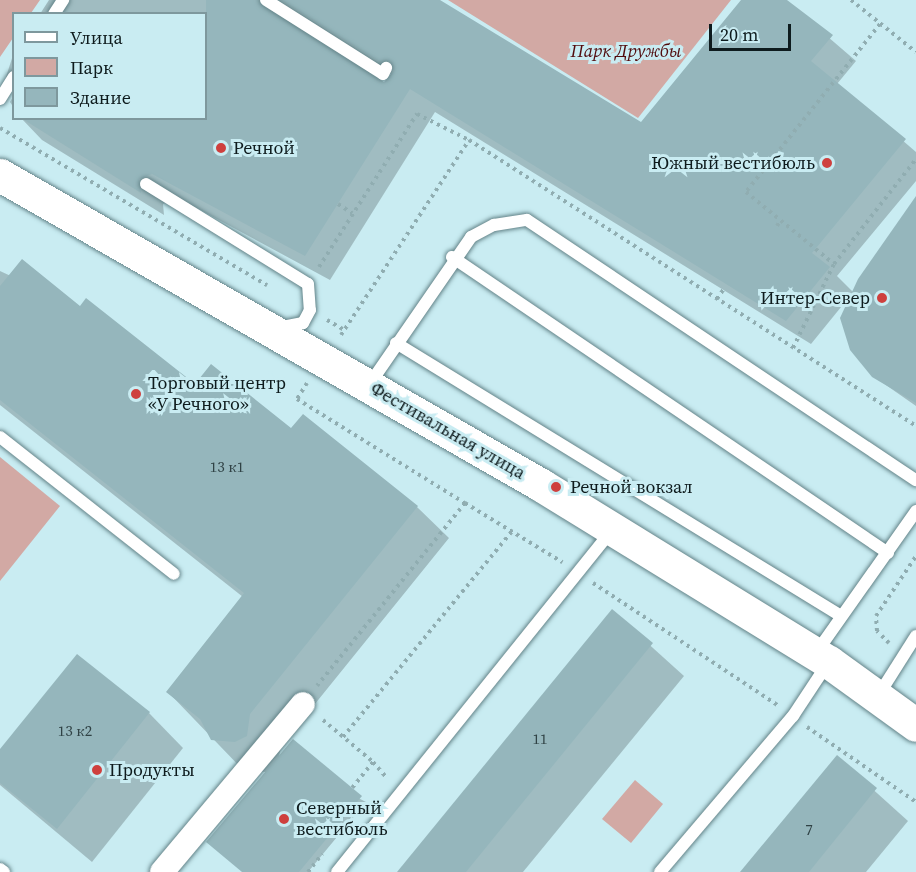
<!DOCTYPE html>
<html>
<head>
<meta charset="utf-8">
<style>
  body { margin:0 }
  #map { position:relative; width:916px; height:872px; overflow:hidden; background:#c9ecf2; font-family:"Source Serif 4",serif }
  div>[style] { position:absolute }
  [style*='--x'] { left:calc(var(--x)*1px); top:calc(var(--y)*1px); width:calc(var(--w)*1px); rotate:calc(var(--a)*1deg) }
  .green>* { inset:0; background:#d2a9a4 }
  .shadow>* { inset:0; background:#0003 }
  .building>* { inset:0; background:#95b6bc }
  .path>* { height:4px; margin-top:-2px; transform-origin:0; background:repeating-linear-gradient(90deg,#90adb1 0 3px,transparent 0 7.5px) }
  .roads { filter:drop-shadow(0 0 2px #638388) drop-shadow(0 0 2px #638388) }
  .lane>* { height:12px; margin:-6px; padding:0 6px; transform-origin:6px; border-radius:6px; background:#fff }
  .street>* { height:24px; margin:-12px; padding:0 12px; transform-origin:12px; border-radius:12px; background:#fff }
  .secondary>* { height:33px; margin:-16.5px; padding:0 16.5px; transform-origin:16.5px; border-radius:16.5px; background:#fff }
  .dots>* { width:16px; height:16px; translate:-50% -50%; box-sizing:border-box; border:3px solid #c9ecf2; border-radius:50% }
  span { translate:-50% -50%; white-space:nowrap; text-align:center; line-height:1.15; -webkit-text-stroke:6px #c9ecf2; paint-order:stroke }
  .number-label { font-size:15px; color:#304245 }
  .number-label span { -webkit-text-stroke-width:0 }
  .park-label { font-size:18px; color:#510b0d; font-style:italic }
  .poi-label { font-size:18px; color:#0e1b1d }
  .left { translate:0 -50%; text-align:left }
  .right { translate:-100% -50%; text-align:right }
  .street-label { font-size:18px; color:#0e1b1d }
  .legend { position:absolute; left:12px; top:12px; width:195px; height:108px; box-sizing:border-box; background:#c9ecf2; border:2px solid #7e989d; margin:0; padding:8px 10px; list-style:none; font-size:18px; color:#0e1b1d }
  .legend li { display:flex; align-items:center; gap:12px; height:30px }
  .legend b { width:30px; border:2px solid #7e989d }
  .scale { position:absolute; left:709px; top:24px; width:82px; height:27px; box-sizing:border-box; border:3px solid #0e1b1d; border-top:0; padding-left:8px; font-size:18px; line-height:21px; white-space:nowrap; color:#0e1b1d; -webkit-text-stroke:4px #c9ecf2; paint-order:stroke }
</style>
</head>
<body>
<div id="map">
  <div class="green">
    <i style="clip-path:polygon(0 0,40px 0,31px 13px,14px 14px,13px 38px,0 57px)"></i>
    <i style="clip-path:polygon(448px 0,731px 0,638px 118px)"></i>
    <i style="clip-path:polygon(0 457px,60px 506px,0 581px)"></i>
    <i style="clip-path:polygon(635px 780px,663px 804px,631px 843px,602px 819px)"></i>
  </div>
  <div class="shadow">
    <i style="clip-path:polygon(evenodd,49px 0,437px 0,641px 124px,743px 0,785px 0,856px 61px,837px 84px,916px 152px,916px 181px,837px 276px,853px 292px,916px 199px,916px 406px,873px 376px,850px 296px,811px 344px,435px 112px,330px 280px,178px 198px,163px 204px,164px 215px,42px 140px,21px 118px,206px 118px,206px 14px,40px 14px,49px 0,296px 17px,391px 74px,384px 84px,296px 17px)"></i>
    <i style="clip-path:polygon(14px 52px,14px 85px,6px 77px)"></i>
    <i style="clip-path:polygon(14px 95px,14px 108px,10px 102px)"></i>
    <i style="clip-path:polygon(0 271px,80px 308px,195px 387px,292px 430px,417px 507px,449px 538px,281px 746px,279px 757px,366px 802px,308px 872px,244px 872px,266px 772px,244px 771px,168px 692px,243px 597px,0 405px)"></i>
    <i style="clip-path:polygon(612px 611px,684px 676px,523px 872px,399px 872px)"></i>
    <i style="clip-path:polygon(149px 713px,183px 748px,92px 862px,0 785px,0 752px)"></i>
    <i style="clip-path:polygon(837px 757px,908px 821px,866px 872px,742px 872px)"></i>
  </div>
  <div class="building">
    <i style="clip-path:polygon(206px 0,258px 0,384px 82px,394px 71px,390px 61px,380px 62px,281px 0,440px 0,641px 122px,741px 0,787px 0,833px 35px,811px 61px,906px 139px,812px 253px,830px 267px,786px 321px,410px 89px,305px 256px,152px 174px,139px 179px,141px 193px,21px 118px,206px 118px)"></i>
    <i style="clip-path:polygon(916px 196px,916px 403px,872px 377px,850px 350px,840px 318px,858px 279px)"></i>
    <i style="clip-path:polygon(22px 259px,80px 306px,86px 298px,195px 384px,211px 364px,291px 428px,303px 414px,418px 506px,250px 714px,247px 736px,235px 742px,211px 740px,200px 719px,166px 692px,244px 593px,0 400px,0 286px)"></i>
    <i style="clip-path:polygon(612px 609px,653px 643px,466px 872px,397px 872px)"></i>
    <i style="clip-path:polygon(77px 654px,150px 712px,57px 829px,0 783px,0 749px)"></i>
    <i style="clip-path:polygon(293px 739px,362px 796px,299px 872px,242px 872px,206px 842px)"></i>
    <i style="clip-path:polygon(837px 755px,877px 788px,809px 872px,740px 872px)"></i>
  </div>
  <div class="path">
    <i style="--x:851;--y:0;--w:83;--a:38.7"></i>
    <i style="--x:880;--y:24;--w:215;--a:128.6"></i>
    <i style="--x:746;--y:192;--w:114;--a:39.3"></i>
    <i style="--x:834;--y:264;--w:133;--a:-52"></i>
    <i style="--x:0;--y:128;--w:310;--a:30.5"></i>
    <i style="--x:338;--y:204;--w:17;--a:33"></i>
    <i style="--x:777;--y:226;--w:6;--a:-59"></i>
    <i style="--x:319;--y:267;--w:182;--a:-57.4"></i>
    <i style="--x:417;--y:114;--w:58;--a:26.6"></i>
    <i style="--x:469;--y:140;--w:531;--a:32.61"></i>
    <i style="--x:717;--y:299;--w:14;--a:-56"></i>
    <i style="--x:327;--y:320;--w:20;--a:30"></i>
    <i style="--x:341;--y:335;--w:233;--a:-56.7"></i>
    <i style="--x:793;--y:348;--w:93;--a:-64"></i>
    <i style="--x:307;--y:383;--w:19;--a:122"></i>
    <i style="--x:297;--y:399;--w:198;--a:31.8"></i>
    <i style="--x:465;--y:503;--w:235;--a:129"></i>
    <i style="--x:465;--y:503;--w:114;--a:31.3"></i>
    <i style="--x:593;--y:583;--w:221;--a:33.5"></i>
    <i style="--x:889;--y:643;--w:17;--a:-135"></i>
    <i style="--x:877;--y:631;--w:15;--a:-94"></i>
    <i style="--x:876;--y:616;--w:72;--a:-56.3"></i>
    <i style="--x:323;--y:720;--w:65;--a:40"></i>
    <i style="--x:373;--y:762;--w:33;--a:129"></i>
    <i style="--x:807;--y:727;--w:132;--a:34.5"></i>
    <i style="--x:343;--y:737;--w:268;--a:-50.6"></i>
    <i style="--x:373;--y:762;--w:20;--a:49"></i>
    <i style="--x:308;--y:872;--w:23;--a:-52"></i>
  </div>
  <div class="roads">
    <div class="lane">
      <i style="--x:266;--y:0;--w:138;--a:32.3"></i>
      <i style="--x:383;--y:74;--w:7;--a:-63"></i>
      <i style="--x:54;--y:14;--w:17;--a:-57"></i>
      <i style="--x:0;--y:99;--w:26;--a:-58"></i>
      <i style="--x:146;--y:184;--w:190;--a:31.7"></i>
      <i style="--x:308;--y:284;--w:26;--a:86"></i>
      <i style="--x:310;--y:310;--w:15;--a:118"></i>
      <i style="--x:303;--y:323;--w:21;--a:169"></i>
      <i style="--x:452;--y:257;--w:527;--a:34.17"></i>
      <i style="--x:396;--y:343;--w:522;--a:31.53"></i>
      <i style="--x:369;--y:385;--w:180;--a:-55.4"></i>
      <i style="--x:471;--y:237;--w:26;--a:-28"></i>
      <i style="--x:494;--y:225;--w:33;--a:-9"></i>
      <i style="--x:527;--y:220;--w:468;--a:33.8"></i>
      <i style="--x:0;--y:437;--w:221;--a:38.2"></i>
      <i style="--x:816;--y:653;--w:174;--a:-54.8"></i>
      <i style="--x:878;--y:696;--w:71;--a:-57.7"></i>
      <i style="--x:0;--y:869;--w:5;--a:37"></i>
      <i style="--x:337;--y:872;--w:440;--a:-51.2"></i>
      <i style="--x:660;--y:872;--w:205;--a:-49.6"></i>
      <i style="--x:793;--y:716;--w:64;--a:-56.6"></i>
    </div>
    <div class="street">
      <i style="--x:162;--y:872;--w:219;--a:-50"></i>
    </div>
    <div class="secondary">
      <i style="--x:0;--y:175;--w:624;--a:29.81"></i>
      <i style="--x:541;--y:485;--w:338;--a:31.6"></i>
      <i style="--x:829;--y:662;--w:107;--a:35.9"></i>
    </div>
  </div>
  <div class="dots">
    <i style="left:221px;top:148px;background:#ce403e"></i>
    <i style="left:827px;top:163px;background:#ce403e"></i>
    <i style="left:882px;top:298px;background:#ce403e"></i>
    <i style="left:136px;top:394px;background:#ce403e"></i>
    <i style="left:556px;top:487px;background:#ce403e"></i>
    <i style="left:97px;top:770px;background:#ce403e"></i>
    <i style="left:284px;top:819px;background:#ce403e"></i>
  </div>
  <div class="number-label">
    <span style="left:227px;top:467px">13 к1</span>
    <span style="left:75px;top:731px">13 к2</span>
    <span style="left:540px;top:739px">11</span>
    <span style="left:809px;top:830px">7</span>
  </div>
  <div class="park-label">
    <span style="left:626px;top:51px">Парк Дружбы</span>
  </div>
  <div class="poi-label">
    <span class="left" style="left:233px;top:148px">Речной</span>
    <span class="right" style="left:815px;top:163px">Южный вестибюль</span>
    <span class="right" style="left:870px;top:298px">Интер-Север</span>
    <span class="left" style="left:148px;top:394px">Торговый центр<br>«У Речного»</span>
    <span class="left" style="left:570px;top:487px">Речной вокзал</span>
    <span class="left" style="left:109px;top:770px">Продукты</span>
    <span class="left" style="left:296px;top:819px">Северный<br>вестибюль</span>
  </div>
  <div class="street-label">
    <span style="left:448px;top:431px;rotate:30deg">Фестивальная улица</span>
  </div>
  <ul class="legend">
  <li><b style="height:8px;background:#fff"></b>Улица</li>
  <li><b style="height:16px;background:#d2a9a4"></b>Парк</li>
  <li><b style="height:16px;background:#95b6bc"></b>Здание</li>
  </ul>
  <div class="scale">20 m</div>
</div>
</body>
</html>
